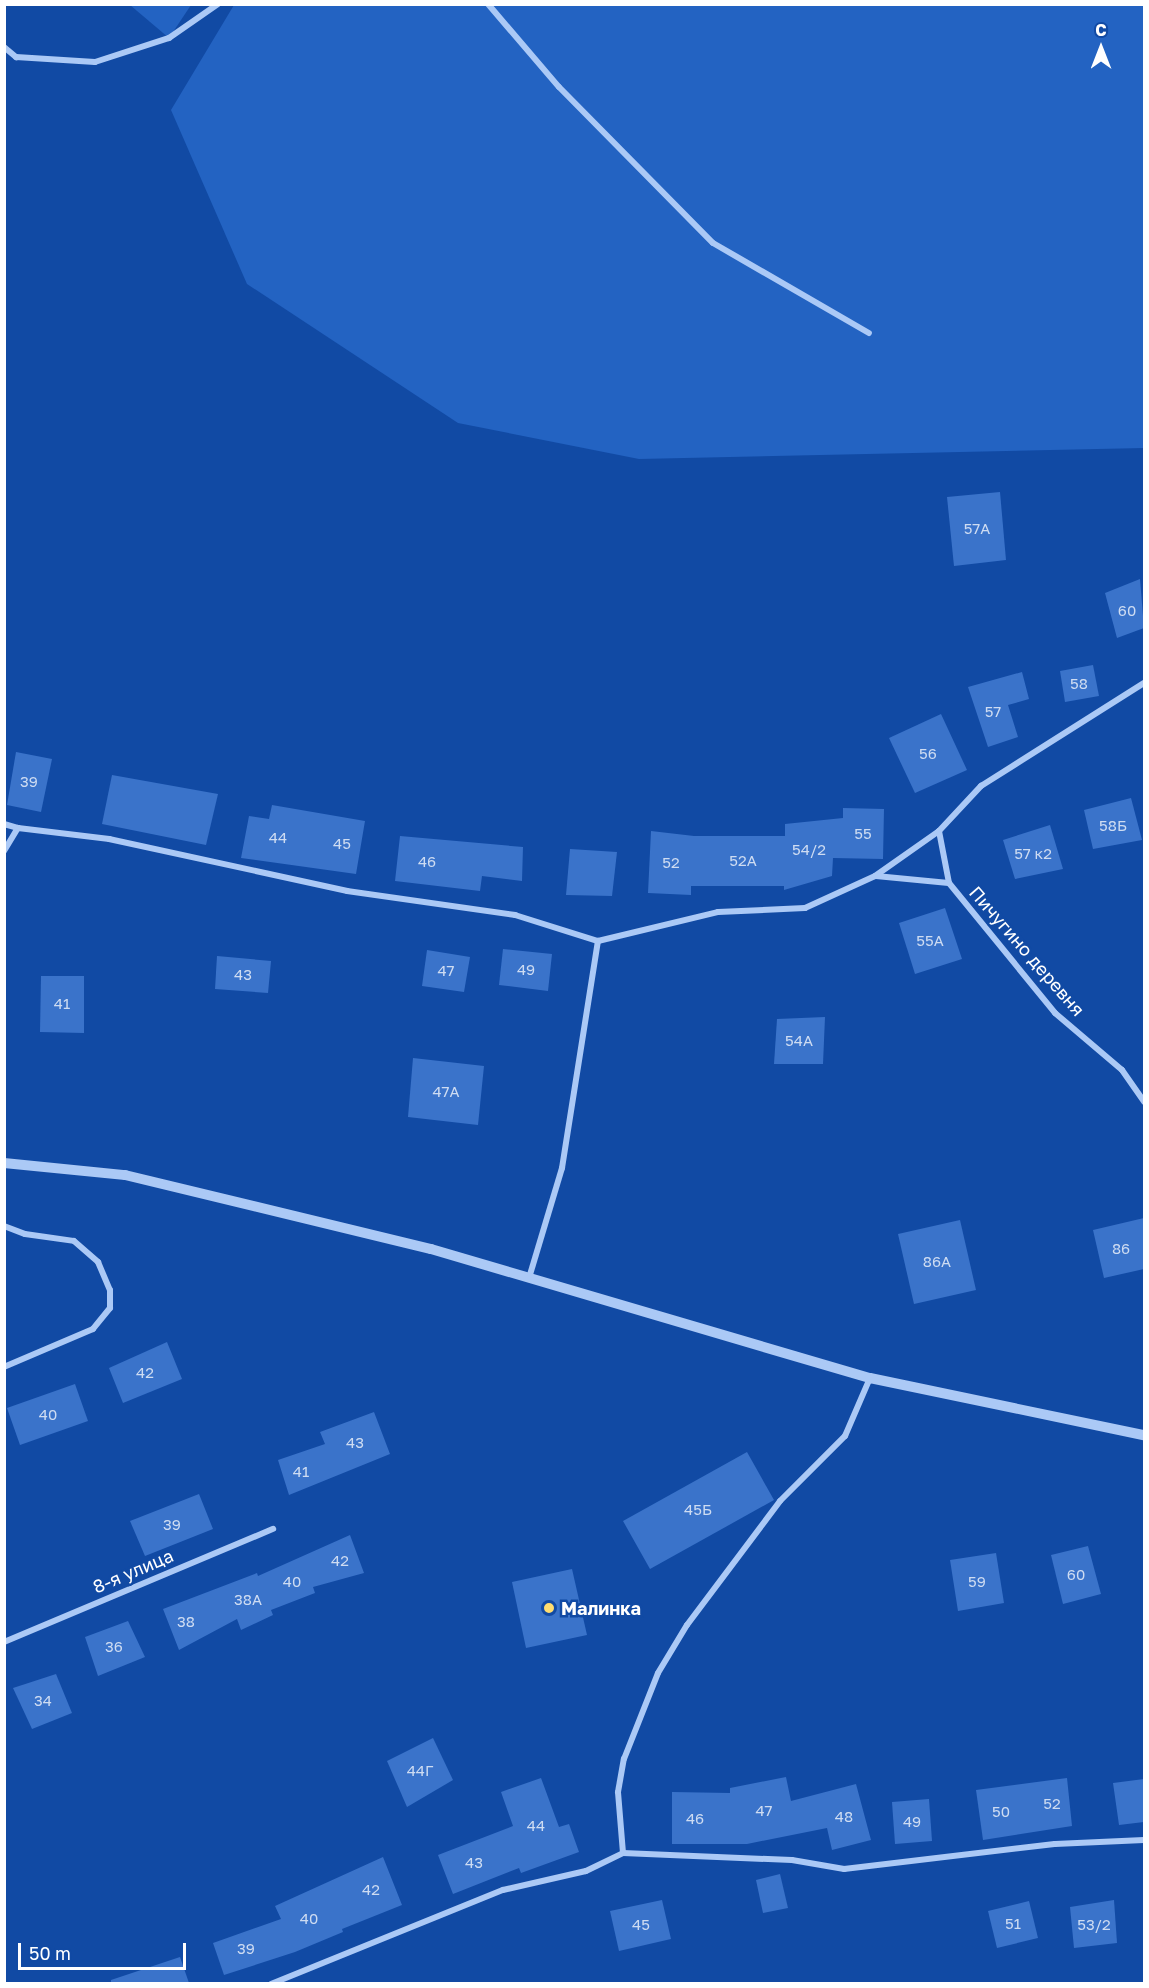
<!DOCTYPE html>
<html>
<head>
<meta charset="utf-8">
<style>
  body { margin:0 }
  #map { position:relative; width:1149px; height:1988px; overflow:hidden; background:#114aa4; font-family:"Golos Text",sans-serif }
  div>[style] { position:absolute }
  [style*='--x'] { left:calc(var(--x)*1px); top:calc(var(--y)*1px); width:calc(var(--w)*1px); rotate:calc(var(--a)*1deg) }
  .green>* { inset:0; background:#2363c2 }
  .building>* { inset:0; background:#3a73ca }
  .minor>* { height:6px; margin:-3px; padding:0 3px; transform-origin:3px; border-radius:3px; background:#abc9f6 }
  .tertiary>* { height:10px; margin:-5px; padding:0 5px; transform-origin:5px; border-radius:5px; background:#abc9f6 }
  .dots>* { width:16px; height:16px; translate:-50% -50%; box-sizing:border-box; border:3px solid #114aa4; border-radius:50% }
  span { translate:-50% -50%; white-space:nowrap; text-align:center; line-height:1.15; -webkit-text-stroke:5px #114aa4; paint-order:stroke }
  .number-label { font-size:15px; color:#cedcf2 }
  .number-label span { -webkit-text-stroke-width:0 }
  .street-label { font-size:18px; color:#fff }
  .poi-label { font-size:18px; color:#fff; font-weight:700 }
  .left { translate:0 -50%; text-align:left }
  .frame { position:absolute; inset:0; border:6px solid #fff; pointer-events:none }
  .north { position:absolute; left:1071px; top:18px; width:60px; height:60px; -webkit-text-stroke:4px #114aa4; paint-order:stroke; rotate:0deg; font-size:16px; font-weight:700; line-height:24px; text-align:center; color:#fff }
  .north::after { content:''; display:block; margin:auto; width:21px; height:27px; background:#fff; clip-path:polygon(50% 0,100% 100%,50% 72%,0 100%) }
  .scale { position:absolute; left:18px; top:1943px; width:168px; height:27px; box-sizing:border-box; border:3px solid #fff; border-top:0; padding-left:8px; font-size:18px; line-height:21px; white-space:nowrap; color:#fff; -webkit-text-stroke:4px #114aa4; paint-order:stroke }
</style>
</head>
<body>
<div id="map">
  <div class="green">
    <i style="clip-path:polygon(130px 5px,191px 5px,169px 38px)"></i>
    <i style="clip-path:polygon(234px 5px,1144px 5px,1144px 448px,639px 459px,458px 423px,247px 284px,171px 110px)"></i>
  </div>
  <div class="building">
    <i style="clip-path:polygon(1000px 492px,1006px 560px,954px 566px,947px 497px)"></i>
    <i style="clip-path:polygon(1140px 579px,1144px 628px,1117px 638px,1105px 593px)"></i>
    <i style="clip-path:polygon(1093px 665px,1099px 696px,1065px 702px,1060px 671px)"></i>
    <i style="clip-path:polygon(1022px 672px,1029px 699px,1008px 705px,1018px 737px,988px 747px,968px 687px)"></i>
    <i style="clip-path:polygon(941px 714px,967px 770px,915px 793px,889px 738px)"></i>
    <i style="clip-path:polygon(16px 752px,52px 759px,41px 812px,7px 805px)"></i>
    <i style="clip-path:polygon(112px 775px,218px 794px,206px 845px,102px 824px)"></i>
    <i style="clip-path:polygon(1131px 798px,1142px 840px,1093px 849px,1084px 810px)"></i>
    <i style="clip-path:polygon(272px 805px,365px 821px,356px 874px,241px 858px,249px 816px,269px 819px)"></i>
    <i style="clip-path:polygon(843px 808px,884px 809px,883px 859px,833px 858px,832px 876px,784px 890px,784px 886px,691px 886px,691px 895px,648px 893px,651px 831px,694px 836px,785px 836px,785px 824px,843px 818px)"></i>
    <i style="clip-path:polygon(1050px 825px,1063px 869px,1015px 879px,1003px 840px)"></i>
    <i style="clip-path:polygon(400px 836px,523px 847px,522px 881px,482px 876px,480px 891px,395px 881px)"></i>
    <i style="clip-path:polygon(570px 849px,617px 852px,612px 896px,566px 895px)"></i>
    <i style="clip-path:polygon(945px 908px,962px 959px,915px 974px,899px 923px)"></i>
    <i style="clip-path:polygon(503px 949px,552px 954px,548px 991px,499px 985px)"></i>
    <i style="clip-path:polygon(427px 950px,470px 957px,464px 992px,422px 986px)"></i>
    <i style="clip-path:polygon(217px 956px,271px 961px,268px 993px,215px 989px)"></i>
    <i style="clip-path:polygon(41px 976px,84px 976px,84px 1033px,40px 1032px)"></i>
    <i style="clip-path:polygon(825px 1017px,823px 1064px,774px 1064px,777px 1019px)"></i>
    <i style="clip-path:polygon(413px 1058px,484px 1066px,478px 1125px,408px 1117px)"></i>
    <i style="clip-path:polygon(1144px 1218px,1144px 1269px,1104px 1278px,1093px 1230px)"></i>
    <i style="clip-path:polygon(960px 1220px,976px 1290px,914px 1304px,898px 1234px)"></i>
    <i style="clip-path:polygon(167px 1342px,182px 1379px,123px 1403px,109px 1368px)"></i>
    <i style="clip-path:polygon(75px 1384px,88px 1421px,20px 1445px,7px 1408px)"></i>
    <i style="clip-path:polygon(374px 1412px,390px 1454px,289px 1495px,278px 1460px,325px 1444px,320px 1432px)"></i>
    <i style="clip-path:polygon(747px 1452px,774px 1500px,650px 1569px,623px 1521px)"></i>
    <i style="clip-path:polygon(199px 1494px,213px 1529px,145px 1556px,130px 1521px)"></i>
    <i style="clip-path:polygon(350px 1535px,364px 1573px,313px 1587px,315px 1593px,271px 1610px,273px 1615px,241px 1630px,237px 1619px,179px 1650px,163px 1609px,257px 1573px,258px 1576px)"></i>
    <i style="clip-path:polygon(1088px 1546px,1101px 1594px,1063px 1604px,1051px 1555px)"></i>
    <i style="clip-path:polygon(996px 1553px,1004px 1603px,958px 1611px,950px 1560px)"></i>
    <i style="clip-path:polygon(572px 1569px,587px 1635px,526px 1648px,512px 1582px)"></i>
    <i style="clip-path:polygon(128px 1621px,145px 1657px,98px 1676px,85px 1637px)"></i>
    <i style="clip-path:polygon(56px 1674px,72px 1713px,32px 1729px,13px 1688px)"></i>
    <i style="clip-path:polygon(433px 1738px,453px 1780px,407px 1807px,387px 1761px)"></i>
    <i style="clip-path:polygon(786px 1777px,791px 1801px,856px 1784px,871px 1840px,832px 1850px,827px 1828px,747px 1844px,672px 1844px,672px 1792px,730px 1793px,730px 1788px)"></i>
    <i style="clip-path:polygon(541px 1778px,559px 1827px,569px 1824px,579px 1852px,521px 1873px,519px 1868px,453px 1894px,438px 1855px,513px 1826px,501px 1792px)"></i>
    <i style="clip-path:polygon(1067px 1778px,1072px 1826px,983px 1840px,976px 1790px)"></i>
    <i style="clip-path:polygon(1144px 1779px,1144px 1822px,1119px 1825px,1113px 1783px)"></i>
    <i style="clip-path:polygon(929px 1799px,932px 1841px,895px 1844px,892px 1802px)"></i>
    <i style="clip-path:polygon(383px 1857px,402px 1905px,342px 1929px,343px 1932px,295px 1952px,224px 1975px,213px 1943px,281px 1919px,275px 1906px)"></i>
    <i style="clip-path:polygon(780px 1874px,788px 1908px,763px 1913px,756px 1880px)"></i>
    <i style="clip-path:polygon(662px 1900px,671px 1939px,619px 1951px,610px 1911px)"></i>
    <i style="clip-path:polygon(1114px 1900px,1117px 1943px,1074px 1948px,1070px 1907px)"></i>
    <i style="clip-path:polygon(1029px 1901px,1038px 1938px,997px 1948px,988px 1911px)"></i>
    <i style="clip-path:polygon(180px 1957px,189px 1983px,111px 1983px,111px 1980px)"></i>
  </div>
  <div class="minor">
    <i style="--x:488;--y:4;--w:109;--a:49.5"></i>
    <i style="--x:559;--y:87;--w:219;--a:45.4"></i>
    <i style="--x:713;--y:243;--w:180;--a:30"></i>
    <i style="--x:4;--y:47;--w:16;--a:40"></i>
    <i style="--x:16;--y:57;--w:79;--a:3.6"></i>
    <i style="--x:95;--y:62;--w:78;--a:-18"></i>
    <i style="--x:169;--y:38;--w:60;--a:-34.8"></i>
    <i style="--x:4;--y:824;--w:15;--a:16"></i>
    <i style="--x:939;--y:831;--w:53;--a:79.1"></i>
    <i style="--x:949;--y:883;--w:168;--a:50.8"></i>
    <i style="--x:1055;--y:1013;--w:88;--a:40.4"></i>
    <i style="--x:1122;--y:1070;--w:39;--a:55"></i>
    <i style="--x:4;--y:851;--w:27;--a:-59"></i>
    <i style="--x:18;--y:828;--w:92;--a:6.9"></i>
    <i style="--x:109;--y:839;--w:244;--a:12.3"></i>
    <i style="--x:347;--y:891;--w:170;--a:8.1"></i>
    <i style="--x:515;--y:915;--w:87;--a:17.4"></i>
    <i style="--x:598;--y:941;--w:123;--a:-13.6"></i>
    <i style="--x:718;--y:912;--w:87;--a:-2.6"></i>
    <i style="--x:805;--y:908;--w:77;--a:-24.6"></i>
    <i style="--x:875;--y:876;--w:78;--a:-35.1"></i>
    <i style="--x:939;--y:831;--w:62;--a:-47"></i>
    <i style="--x:981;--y:786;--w:193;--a:-32.3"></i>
    <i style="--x:876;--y:876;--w:73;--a:5.5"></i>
    <i style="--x:4;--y:1226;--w:22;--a:21"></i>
    <i style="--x:25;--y:1234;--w:49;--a:8.1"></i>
    <i style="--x:74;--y:1241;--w:32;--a:41"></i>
    <i style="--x:98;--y:1262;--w:30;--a:67"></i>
    <i style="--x:110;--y:1290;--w:18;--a:90"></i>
    <i style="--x:110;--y:1308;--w:27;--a:129"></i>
    <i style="--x:93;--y:1329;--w:97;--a:156.9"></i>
    <i style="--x:529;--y:1278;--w:115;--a:-73.3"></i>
    <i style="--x:562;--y:1168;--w:230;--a:-81"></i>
    <i style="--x:4;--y:1642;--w:292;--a:-22.8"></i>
    <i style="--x:623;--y:1853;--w:61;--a:-94.7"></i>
    <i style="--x:618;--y:1792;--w:34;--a:-80"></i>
    <i style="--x:624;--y:1759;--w:92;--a:-68.4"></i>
    <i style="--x:658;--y:1673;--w:56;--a:-58.9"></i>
    <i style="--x:687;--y:1625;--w:155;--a:-53.1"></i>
    <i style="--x:780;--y:1501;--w:92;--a:-45"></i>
    <i style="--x:845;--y:1436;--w:63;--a:-66.7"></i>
    <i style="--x:271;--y:1984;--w:250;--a:-22.1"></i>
    <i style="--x:503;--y:1890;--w:85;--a:-12.9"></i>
    <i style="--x:586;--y:1871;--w:41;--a:-25.9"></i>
    <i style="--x:623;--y:1853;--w:169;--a:2.4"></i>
    <i style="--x:792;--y:1860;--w:53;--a:9.8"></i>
    <i style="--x:844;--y:1869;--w:212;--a:-6.8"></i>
    <i style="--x:1055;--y:1844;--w:89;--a:-2.6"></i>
  </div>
  <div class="tertiary">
    <i style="--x:4;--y:1163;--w:122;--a:5.7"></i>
    <i style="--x:125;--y:1175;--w:315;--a:13.6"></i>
    <i style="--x:431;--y:1249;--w:458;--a:16.4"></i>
    <i style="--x:870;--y:1378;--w:280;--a:11.8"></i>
  </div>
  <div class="dots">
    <i style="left:549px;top:1608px;background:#ffdd70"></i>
  </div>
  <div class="number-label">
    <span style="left:977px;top:529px">57А</span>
    <span style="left:1127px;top:611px">60</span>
    <span style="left:1079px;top:684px">58</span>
    <span style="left:993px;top:712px">57</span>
    <span style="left:928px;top:754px">56</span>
    <span style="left:29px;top:782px">39</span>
    <span style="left:1113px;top:826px">58Б</span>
    <span style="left:863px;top:834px">55</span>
    <span style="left:278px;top:838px">44</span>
    <span style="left:342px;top:844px">45</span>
    <span style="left:809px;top:850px">54/2</span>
    <span style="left:1033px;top:854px">57 к2</span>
    <span style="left:743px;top:861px">52А</span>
    <span style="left:427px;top:862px">46</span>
    <span style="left:671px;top:863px">52</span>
    <span style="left:930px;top:941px">55А</span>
    <span style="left:526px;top:970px">49</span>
    <span style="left:446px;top:971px">47</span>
    <span style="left:243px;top:975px">43</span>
    <span style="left:62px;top:1004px">41</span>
    <span style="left:799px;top:1041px">54А</span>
    <span style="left:446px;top:1092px">47А</span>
    <span style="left:1121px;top:1249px">86</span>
    <span style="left:937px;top:1262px">86А</span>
    <span style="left:145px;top:1373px">42</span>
    <span style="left:48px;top:1415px">40</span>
    <span style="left:355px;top:1443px">43</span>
    <span style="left:301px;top:1472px">41</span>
    <span style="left:698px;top:1510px">45Б</span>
    <span style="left:172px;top:1525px">39</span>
    <span style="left:340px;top:1561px">42</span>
    <span style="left:1076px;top:1575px">60</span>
    <span style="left:292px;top:1582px">40</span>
    <span style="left:977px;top:1582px">59</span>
    <span style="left:248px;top:1600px">38А</span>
    <span style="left:186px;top:1622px">38</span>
    <span style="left:114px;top:1647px">36</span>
    <span style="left:43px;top:1701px">34</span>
    <span style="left:420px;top:1771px">44Г</span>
    <span style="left:1052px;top:1804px">52</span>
    <span style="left:764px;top:1811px">47</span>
    <span style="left:1001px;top:1812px">50</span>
    <span style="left:844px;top:1817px">48</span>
    <span style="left:695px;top:1819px">46</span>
    <span style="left:912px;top:1822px">49</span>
    <span style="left:536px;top:1826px">44</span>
    <span style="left:474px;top:1863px">43</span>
    <span style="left:371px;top:1890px">42</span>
    <span style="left:309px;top:1919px">40</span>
    <span style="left:1013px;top:1924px">51</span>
    <span style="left:641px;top:1925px">45</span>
    <span style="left:1094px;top:1925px">53/2</span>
    <span style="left:246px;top:1949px">39</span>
  </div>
  <div class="street-label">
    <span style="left:1027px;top:951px;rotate:49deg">Пичугино деревня</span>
    <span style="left:133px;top:1571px;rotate:-23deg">8-я улица</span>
  </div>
  <div class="poi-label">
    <span class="left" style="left:561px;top:1608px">Малинка</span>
  </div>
  <div class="frame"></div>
  <div class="north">С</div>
  <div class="scale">50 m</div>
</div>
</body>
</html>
